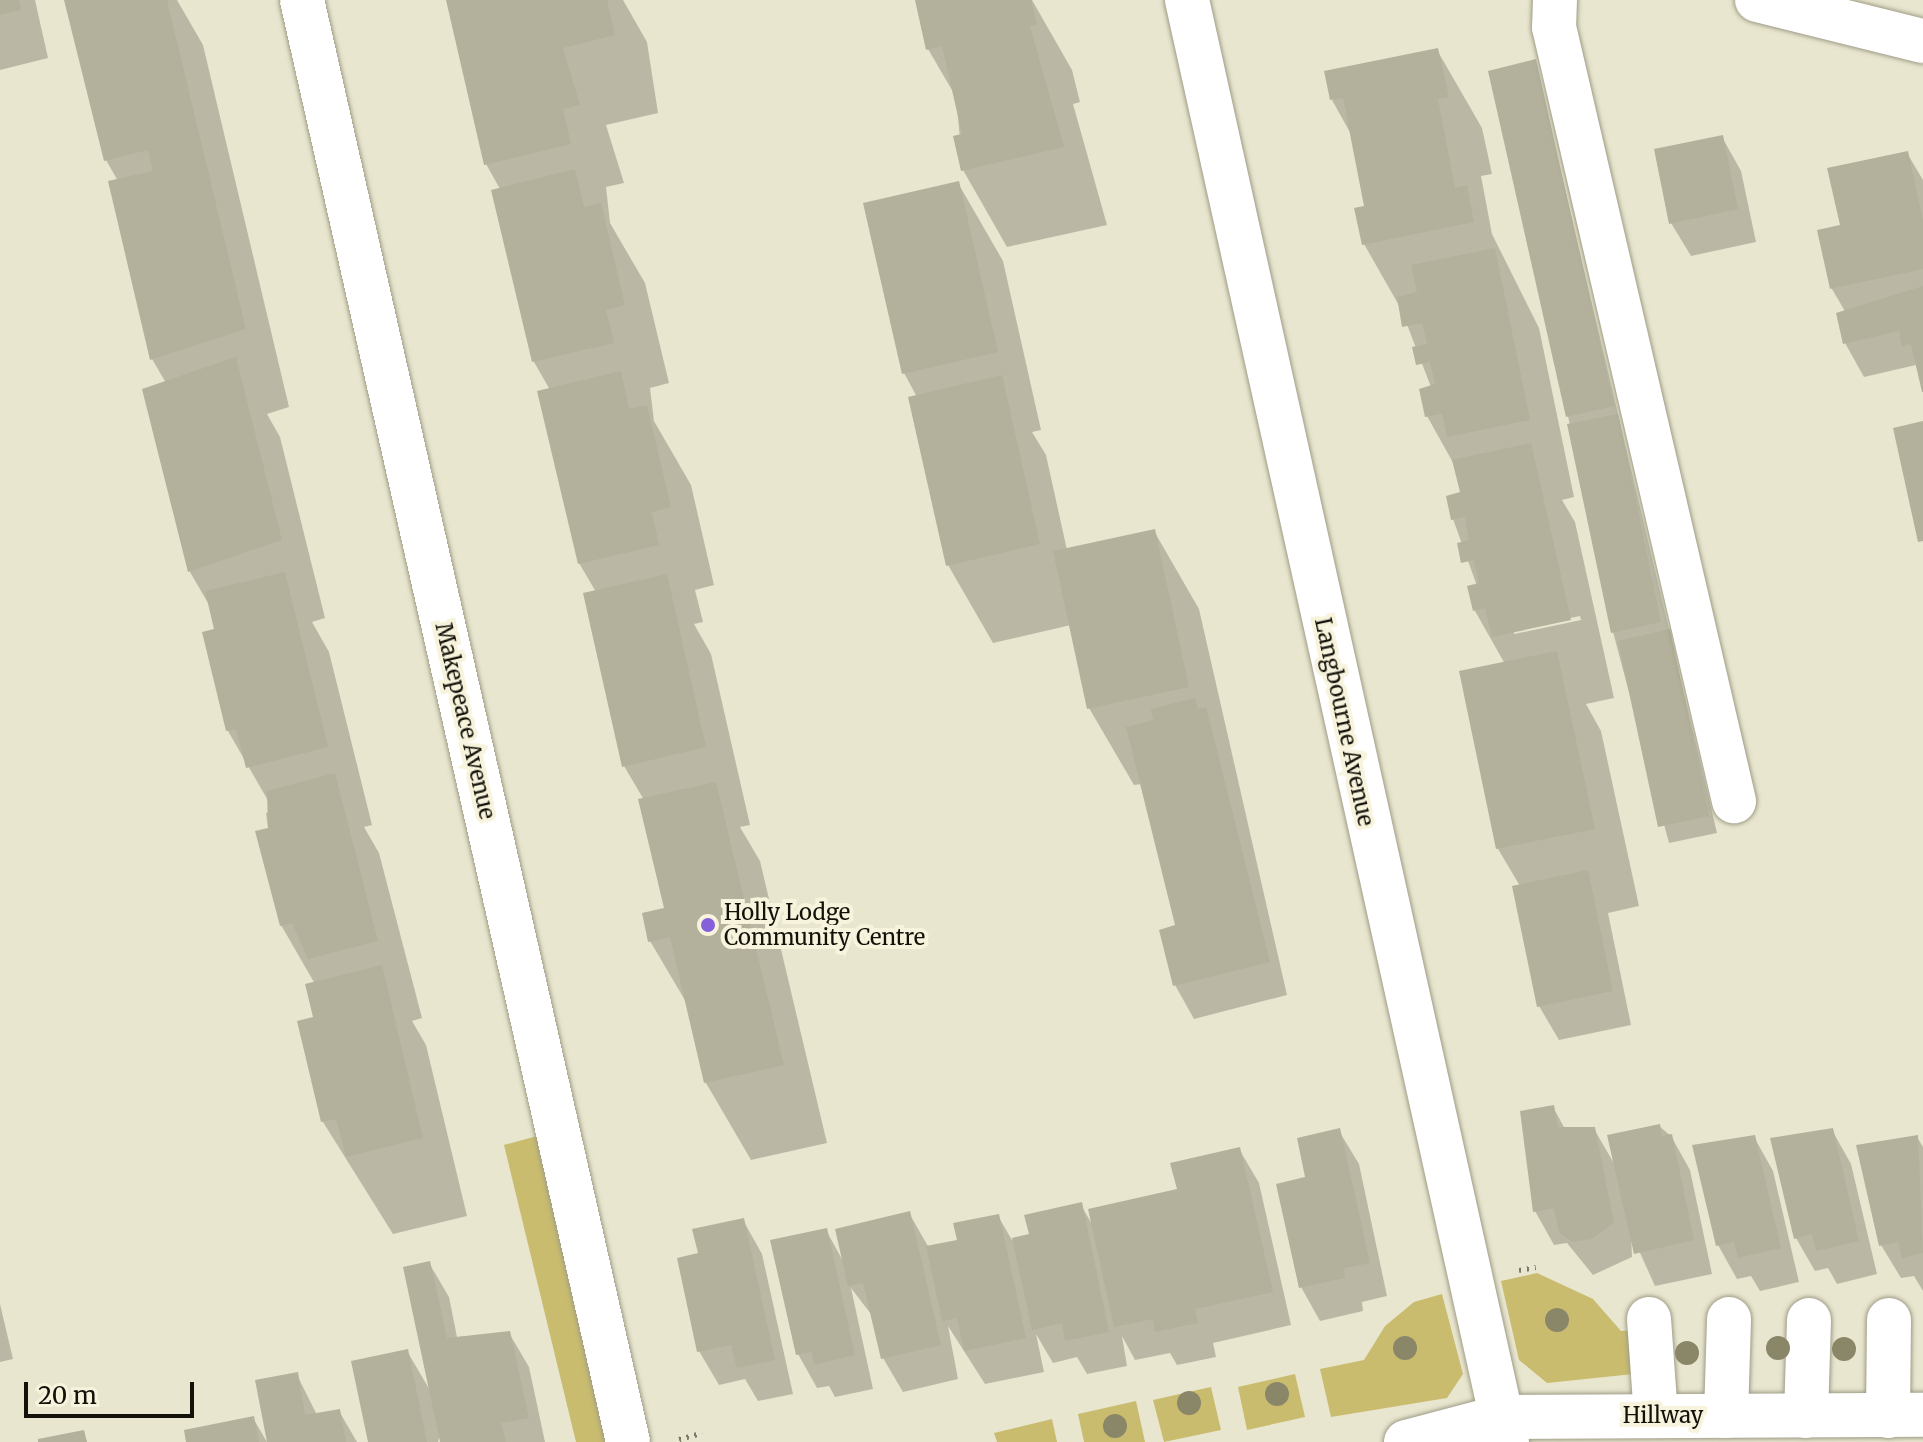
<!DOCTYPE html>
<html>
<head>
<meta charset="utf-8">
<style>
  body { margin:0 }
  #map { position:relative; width:1923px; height:1442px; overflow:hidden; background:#e9e6cf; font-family:Merriweather,serif }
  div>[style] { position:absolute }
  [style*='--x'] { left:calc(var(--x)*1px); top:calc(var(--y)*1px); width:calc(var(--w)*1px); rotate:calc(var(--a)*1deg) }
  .green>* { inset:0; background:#c9bc6f }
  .shadow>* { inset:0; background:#0003 }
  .building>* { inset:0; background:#b3b09b }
  .path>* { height:5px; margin-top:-2.5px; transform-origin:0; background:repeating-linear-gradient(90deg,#797768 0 2px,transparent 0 8px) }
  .roads { filter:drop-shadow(0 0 2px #9f9c87) drop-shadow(0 0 2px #9f9c87) }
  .minor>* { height:44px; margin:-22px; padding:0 22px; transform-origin:22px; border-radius:22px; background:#fff }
  .trees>* { width:24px; height:24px; margin:-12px; border-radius:50%; background:#8a8668 }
  .dots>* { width:22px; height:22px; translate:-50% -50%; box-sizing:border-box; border:4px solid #f7f3dc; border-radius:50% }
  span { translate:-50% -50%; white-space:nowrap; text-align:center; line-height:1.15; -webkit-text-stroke:8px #f7f3dc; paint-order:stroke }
  .street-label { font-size:22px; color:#13120a }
  .poi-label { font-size:22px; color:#13120a }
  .left { translate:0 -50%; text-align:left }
  .scale { position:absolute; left:24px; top:1382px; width:170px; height:36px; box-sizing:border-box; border:4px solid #13120a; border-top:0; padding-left:10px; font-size:24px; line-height:28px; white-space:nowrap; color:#13120a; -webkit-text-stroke:6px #f7f3dc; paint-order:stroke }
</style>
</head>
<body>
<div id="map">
  <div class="green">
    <i style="clip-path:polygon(537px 1136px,611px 1442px,576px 1442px,504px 1145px)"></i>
    <i style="clip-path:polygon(1537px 1273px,1593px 1299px,1621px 1331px,1636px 1330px,1643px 1373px,1547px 1383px,1519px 1360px,1501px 1281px)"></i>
    <i style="clip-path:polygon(1442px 1294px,1463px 1374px,1447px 1398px,1331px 1417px,1320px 1369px,1364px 1360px,1385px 1326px,1414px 1302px)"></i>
    <i style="clip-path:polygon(1295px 1374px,1305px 1417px,1247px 1430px,1238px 1387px)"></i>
    <i style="clip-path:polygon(1211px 1387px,1221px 1430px,1164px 1442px,1153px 1400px)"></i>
    <i style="clip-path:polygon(1136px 1401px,1145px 1442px,1084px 1442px,1078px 1414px)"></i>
    <i style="clip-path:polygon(1052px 1419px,1057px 1442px,997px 1442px,994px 1433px)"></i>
  </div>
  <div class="shadow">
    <i style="clip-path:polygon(0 0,35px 0,48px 58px,0 70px)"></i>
    <i style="clip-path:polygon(66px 0,177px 0,203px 45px,289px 407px,267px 414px,280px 437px,325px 618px,312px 622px,329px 652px,372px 825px,364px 827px,379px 853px,422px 1018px,412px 1021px,426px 1045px,467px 1216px,393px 1234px,323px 1122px,315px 984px,281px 925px,266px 813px,274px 811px,228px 731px,204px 633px,217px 630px,212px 610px,190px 572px,145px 390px,166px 383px,152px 359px,118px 181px,106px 160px)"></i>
    <i style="clip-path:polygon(448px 0,623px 0,647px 42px,658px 113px,606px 125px,624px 183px,606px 187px,610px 223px,645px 283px,669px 383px,650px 388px,654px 421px,691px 485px,714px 585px,695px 590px,703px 622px,694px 624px,711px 654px,750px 825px,740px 827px,760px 861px,827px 1143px,751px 1160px,706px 1083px,689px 1007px,650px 941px,666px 910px,644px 800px,624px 766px,596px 592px,579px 563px,550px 390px,534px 362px,500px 189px,486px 164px)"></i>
    <i style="clip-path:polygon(917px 0,1032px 0,1072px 70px,1080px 102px,1073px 104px,1107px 225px,1007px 247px,963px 170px,956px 97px,928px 49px)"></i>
    <i style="clip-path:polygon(evenodd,1437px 50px,1482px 128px,1492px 174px,1481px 176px,1492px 234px,1539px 328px,1574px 497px,1562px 500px,1575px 522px,1614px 698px,1586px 704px,1601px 731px,1639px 906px,1608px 913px,1631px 1025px,1559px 1040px,1539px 1006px,1520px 886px,1498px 849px,1462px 673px,1505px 664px,1475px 611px,1477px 586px,1453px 519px,1462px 494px,1456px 468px,1427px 416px,1431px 387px,1401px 309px,1364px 244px,1366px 207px,1352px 136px,1332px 100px,1437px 50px,1580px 616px,1581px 620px,1514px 634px,1514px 630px,1580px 616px)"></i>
    <i style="clip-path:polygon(1535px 62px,1717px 833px,1669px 843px,1613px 632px,1568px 416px)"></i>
    <i style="clip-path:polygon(1722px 137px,1741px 171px,1756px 242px,1691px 256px,1671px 223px)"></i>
    <i style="clip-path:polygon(1907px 153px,1923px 180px,1923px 388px,1916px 365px,1864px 377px,1845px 343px,1846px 313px,1832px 289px,1842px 227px)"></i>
    <i style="clip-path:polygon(958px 183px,1003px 261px,1041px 430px,1032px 432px,1046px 455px,1067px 550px,1154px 531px,1199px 609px,1287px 995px,1194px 1019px,1175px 985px,1178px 927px,1142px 784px,1134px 785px,1089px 708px,1071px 625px,993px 643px,948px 565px,917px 397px,904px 373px)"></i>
    <i style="clip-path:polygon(1553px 1107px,1565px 1129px,1594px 1129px,1615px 1165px,1659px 1126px,1671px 1136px,1690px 1170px,1712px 1274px,1655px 1286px,1631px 1233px,1632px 1257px,1593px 1275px,1567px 1243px,1554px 1245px,1535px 1211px)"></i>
    <i style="clip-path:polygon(1832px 1130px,1851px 1164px,1877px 1274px,1837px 1284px,1828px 1268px,1815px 1271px,1796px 1238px)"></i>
    <i style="clip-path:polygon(1339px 1131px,1359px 1164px,1387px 1296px,1362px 1302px,1363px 1311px,1320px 1321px,1301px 1287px,1308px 1179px)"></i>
    <i style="clip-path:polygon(1754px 1137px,1773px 1171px,1799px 1282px,1760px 1291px,1751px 1276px,1737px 1279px,1718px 1245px)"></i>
    <i style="clip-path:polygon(1917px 1137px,1923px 1147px,1923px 1291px,1914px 1276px,1901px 1278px,1881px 1245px)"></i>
    <i style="clip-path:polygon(1239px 1149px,1259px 1183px,1291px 1325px,1213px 1343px,1216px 1357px,1177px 1365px,1170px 1353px,1135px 1360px,1122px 1336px,1127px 1366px,1087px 1374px,1077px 1357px,1053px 1363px,1036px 1334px,1044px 1372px,985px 1384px,948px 1326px,958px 1379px,903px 1392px,883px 1358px,874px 1318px,851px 1288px,873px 1389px,835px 1397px,829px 1386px,817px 1388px,798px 1354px,826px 1230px,843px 1261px,909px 1213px,929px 1248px,960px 1241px,998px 1216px,1012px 1240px,1031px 1236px,1081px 1205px,1093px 1226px,1179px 1191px)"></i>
    <i style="clip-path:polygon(743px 1220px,762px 1254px,793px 1394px,758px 1401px,745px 1379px,719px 1385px,699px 1351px,700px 1255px)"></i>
    <i style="clip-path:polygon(429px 1263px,449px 1297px,457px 1337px,509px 1333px,529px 1367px,545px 1442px,442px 1442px,440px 1433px,438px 1442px,370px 1442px,407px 1351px,431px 1392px)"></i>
    <i style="clip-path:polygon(0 1304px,13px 1359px,0 1362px)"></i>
    <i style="clip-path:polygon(297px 1375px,317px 1415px,339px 1411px,357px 1442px,269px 1442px)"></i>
    <i style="clip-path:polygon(253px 1418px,267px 1442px,188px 1442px)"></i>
  </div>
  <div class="building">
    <i style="clip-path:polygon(0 0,19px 0,21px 10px,0 15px)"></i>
    <i style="clip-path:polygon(64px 0,167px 0,246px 329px,150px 360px,108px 181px,153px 171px,150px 159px,148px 150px,104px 161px)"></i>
    <i style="clip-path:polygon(446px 0,607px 0,615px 35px,563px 48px,580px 105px,563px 109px,571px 144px,484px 165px)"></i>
    <i style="clip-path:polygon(915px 0,1031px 0,1037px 25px,1030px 26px,1064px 147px,961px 171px,953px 136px,962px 134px,942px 46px,926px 50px)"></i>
    <i style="clip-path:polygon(1438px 48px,1449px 97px,1438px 99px,1455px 188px,1467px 185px,1474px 222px,1362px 245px,1354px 208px,1364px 206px,1343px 98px,1330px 100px,1324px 71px)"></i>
    <i style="clip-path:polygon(1536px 59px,1614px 406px,1566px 417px,1488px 71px)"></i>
    <i style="clip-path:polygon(1723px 135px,1738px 209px,1669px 224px,1654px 149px)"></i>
    <i style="clip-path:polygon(1908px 151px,1923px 220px,1923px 269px,1830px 289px,1817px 230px,1840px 225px,1827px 168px)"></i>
    <i style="clip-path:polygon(575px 169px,584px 207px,601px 203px,625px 305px,606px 310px,614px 343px,532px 362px,491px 190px)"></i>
    <i style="clip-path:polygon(959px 181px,998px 352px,902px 374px,863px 203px)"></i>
    <i style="clip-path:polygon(1495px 248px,1530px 420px,1447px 437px,1442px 414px,1425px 417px,1419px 389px,1435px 384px,1430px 362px,1416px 365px,1412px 347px,1427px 344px,1422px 323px,1402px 327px,1397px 297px,1417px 292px,1411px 265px)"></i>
    <i style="clip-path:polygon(1923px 286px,1923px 392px,1922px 392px,1911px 344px,1902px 346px,1899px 331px,1843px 344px,1836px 313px)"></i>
    <i style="clip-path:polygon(236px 357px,282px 540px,188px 572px,142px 389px)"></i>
    <i style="clip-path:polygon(621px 371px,629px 409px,647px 405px,671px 507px,652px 512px,659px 545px,578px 564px,537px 391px)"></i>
    <i style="clip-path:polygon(1002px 375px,1040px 544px,946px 566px,908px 397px)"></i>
    <i style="clip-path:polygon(1618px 414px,1661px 622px,1611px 633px,1567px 424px)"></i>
    <i style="clip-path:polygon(1923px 421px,1923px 541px,1918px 542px,1893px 428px)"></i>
    <i style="clip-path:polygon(1531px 443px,1571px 620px,1492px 637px,1485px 608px,1473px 611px,1467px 586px,1479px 583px,1474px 560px,1461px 563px,1457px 543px,1469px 540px,1465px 517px,1451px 520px,1446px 496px,1460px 492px,1452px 460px)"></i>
    <i style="clip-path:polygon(1155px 529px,1189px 687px,1087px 709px,1053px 551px)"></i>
    <i style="clip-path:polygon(285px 572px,328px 747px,246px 768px,236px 729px,226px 731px,202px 632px,214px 629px,205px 591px)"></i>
    <i style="clip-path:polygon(667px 574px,706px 747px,622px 767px,583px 593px)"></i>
    <i style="clip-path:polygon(1670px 629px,1709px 816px,1658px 827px,1618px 641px)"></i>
    <i style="clip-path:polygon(1557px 651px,1595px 829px,1496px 849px,1459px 671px)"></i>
    <i style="clip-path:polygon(1195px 698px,1198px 709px,1206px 707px,1270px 962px,1173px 986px,1159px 930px,1175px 925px,1126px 727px,1153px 720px,1151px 709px)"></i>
    <i style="clip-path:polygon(335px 773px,378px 941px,308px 959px,292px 923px,280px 926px,255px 831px,268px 828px,267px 791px)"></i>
    <i style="clip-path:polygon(716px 782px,784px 1065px,704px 1083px,670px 937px,648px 942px,642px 913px,664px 908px,638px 799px)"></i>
    <i style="clip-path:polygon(1588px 870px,1613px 991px,1537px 1007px,1512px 886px)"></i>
    <i style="clip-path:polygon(382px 965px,423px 1138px,346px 1157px,336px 1119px,321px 1122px,297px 1021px,313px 1017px,305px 984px)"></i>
    <i style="clip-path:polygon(1554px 1105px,1558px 1127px,1595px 1127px,1614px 1223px,1592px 1239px,1573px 1242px,1559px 1233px,1554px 1208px,1533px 1212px,1520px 1111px)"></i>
    <i style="clip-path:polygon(1660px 1124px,1662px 1136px,1672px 1134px,1694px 1240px,1634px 1254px,1607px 1135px)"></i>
    <i style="clip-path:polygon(1340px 1128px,1370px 1263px,1344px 1268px,1345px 1278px,1299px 1288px,1276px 1184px,1305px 1177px,1297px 1138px)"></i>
    <i style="clip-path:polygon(1833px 1128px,1859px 1241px,1816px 1251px,1812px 1234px,1794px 1239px,1770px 1138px)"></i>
    <i style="clip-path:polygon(1755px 1135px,1781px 1248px,1738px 1258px,1734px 1242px,1716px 1246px,1692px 1145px)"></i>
    <i style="clip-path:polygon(1918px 1135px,1923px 1253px,1902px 1258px,1898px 1242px,1879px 1246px,1856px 1145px)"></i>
    <i style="clip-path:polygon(1240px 1147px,1273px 1292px,1195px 1309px,1198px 1323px,1155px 1332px,1153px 1319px,1114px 1327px,1088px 1209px,1177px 1189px,1170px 1163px)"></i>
    <i style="clip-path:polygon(1082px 1202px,1109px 1332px,1065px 1341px,1062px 1323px,1032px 1330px,1012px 1238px,1029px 1234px,1024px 1215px)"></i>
    <i style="clip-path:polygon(910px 1211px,941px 1345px,881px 1359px,863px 1283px,848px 1286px,835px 1229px)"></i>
    <i style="clip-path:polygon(999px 1214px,1026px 1338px,964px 1351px,957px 1318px,942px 1321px,926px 1246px,957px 1240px,953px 1223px)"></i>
    <i style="clip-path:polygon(744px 1218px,775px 1360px,737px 1368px,731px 1345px,697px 1352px,677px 1258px,698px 1253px,692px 1229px)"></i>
    <i style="clip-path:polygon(827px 1228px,855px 1355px,814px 1365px,812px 1352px,796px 1355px,770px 1240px)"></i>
    <i style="clip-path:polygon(430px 1261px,447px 1338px,510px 1331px,529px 1418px,501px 1423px,506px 1442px,440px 1442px,403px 1267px)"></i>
    <i style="clip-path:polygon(408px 1349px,427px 1442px,368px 1442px,351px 1361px)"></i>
    <i style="clip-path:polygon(298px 1372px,305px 1415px,340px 1409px,346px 1442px,267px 1442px,255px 1380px)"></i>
    <i style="clip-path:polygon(254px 1416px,259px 1442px,186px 1442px,184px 1430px)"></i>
    <i style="clip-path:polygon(84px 1430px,87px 1442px,38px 1442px,38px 1439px)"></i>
  </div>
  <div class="path">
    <i style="--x:1519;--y:1270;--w:17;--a:-10"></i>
    <i style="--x:679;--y:1439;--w:24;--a:-15"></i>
  </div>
  <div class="roads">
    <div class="minor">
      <i style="--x:302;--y:0;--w:1478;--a:77.26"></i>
      <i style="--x:1187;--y:0;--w:1477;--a:77.49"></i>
      <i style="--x:1555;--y:0;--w:27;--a:92"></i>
      <i style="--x:1554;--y:27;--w:795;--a:76.91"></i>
      <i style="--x:1757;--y:0;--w:171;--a:13.9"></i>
      <i style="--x:1649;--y:1319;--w:97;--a:85.9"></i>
      <i style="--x:1726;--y:1416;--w:97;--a:-88.2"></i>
      <i style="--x:1806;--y:1416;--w:96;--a:-88.2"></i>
      <i style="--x:1888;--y:1416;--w:96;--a:-89.4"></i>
      <i style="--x:1406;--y:1442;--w:98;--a:-14.7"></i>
      <i style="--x:1501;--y:1417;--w:422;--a:-0.3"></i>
    </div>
  </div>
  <div class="trees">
    <i style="left:1557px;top:1320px"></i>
    <i style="left:1405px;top:1348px"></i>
    <i style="left:1778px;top:1348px"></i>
    <i style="left:1844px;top:1349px"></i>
    <i style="left:1687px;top:1353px"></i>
    <i style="left:1277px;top:1394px"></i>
    <i style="left:1189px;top:1403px"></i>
    <i style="left:1115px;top:1426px"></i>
  </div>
  <div class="dots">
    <i style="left:708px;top:925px;background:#8461db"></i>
  </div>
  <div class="street-label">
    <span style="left:465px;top:721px;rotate:77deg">Makepeace Avenue</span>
    <span style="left:1344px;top:722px;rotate:78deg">Langbourne Avenue</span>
    <span style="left:1663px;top:1416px">Hillway</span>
  </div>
  <div class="poi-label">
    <span class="left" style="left:724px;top:925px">Holly Lodge<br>Community Centre</span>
  </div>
  <div class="scale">20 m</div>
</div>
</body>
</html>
